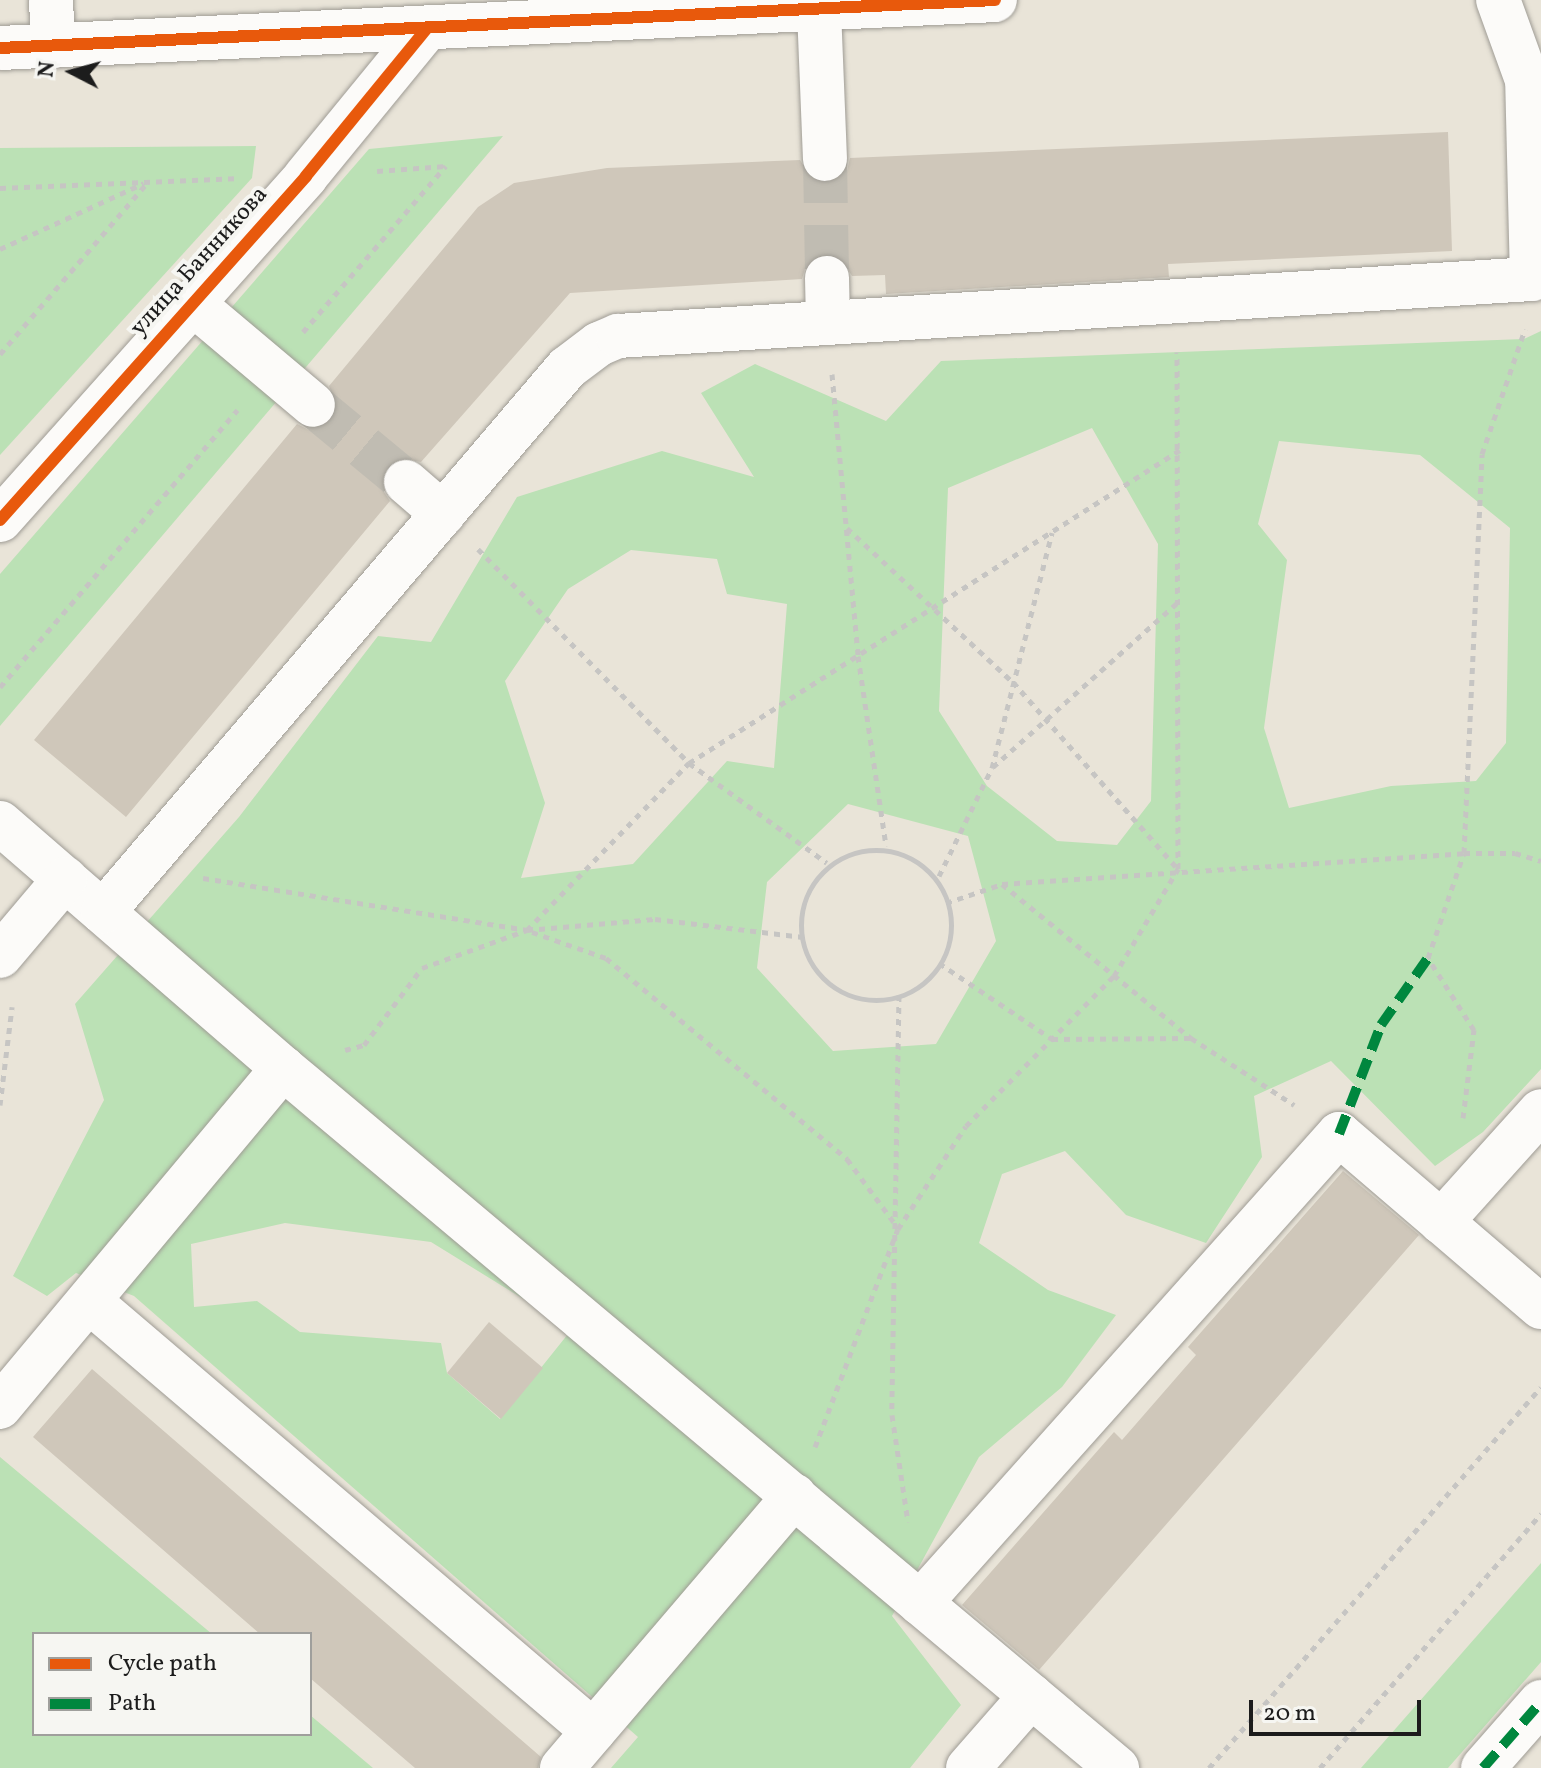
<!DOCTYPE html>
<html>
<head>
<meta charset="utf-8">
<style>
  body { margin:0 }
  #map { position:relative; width:1541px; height:1768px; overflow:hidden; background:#e9e4d8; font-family:Vollkorn,serif }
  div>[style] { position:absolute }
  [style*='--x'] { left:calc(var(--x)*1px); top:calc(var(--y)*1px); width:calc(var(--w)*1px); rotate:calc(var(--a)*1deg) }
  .green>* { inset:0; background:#bbe1b5 }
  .building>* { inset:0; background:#cfc7ba }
  .minor-tunnel>* { height:44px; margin-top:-22px; transform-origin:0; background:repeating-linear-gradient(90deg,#c0bcb2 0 44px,transparent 0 66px) }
  .path>* { height:5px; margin-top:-2.5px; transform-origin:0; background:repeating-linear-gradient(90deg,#c6c5c3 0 6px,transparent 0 12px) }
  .path>.ring { margin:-2.5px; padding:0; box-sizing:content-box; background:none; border:5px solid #c6c5c3; border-radius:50% }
  .roads { filter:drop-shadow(0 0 2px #9f9c95) drop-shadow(0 0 2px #9f9c95) }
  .minor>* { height:44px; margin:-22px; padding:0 22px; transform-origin:22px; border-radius:22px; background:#fcfbf9 }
  .quiet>* { height:10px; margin-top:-5px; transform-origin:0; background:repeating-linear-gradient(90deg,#00873e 0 20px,transparent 0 30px) }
  .cycleway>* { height:12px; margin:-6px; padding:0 6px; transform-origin:6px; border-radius:6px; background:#e8590c }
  span { translate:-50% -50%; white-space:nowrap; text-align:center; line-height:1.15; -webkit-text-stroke:8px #f6f6f2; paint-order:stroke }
  .street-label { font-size:24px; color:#1c1c1c }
  .legend { position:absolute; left:32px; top:1632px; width:280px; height:104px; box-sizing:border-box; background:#f6f6f2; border:2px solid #9f9f9c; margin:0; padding:10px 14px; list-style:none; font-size:24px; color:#1c1c1c }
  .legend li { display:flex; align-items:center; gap:16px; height:40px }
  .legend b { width:40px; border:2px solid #9f9f9c }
  .north { position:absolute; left:32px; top:32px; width:80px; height:80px; -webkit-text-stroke:6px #f6f6f2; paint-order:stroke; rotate:276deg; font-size:22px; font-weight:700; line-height:32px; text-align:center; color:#1c1c1c }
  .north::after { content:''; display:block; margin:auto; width:28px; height:36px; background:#1c1c1c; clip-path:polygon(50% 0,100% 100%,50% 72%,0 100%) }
  .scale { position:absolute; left:1249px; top:1700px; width:172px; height:36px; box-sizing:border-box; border:4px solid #1c1c1c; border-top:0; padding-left:10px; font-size:24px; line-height:28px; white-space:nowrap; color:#1c1c1c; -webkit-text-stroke:6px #f6f6f2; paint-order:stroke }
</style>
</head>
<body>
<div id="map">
  <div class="green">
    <i style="clip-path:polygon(503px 136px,0 726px,0 574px,369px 149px)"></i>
    <i style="clip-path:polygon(256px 146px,252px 178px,0 455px,0 148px)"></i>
    <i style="clip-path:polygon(evenodd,1541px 331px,1541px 1069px,1483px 1132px,1435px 1166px,1331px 1061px,1254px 1096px,1262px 1157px,1206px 1243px,1126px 1215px,1065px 1151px,1002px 1174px,979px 1243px,1048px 1290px,1116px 1315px,1062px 1387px,979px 1457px,892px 1616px,961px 1705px,910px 1768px,611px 1768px,638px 1737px,134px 1296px,76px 1273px,47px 1296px,13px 1276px,104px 1100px,75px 1004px,239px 817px,378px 636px,431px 642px,517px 497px,662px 451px,754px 477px,701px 393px,755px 364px,886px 421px,941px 361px,1524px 339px,1541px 331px,1092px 428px,1158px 544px,1151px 801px,1117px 845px,1057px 841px,987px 786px,939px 711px,948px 488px,1092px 428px,1541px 331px,1279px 441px,1420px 455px,1510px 528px,1506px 743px,1476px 781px,1391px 786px,1289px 808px,1264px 728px,1287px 560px,1258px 524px,1279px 441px,1541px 331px,631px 550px,717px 559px,727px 594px,787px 604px,774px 768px,727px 761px,633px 864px,521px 878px,545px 803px,505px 681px,568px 589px,631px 550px,1541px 331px,848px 804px,968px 836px,996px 941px,936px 1044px,833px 1051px,757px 968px,767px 882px,848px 804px,1541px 331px,285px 1223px,431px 1242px,572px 1329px,500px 1419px,447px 1373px,441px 1343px,300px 1332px,257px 1301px,194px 1307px,191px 1244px,285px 1223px)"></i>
    <i style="clip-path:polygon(0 1457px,212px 1634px,34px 1634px,34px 1734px,310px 1734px,310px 1715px,373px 1768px,0 1768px)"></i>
    <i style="clip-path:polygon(1541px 1563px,1541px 1662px,1448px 1768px,1361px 1768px)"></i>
  </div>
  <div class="building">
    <i style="clip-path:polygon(1448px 132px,1452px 251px,1168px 264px,1169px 277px,886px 294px,885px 275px,852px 276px,840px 257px,826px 253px,806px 265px,802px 279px,570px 293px,421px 462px,399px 458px,387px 466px,382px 489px,390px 501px,126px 817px,34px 740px,297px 424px,309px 430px,332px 422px,338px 409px,329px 386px,478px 207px,514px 183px,607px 168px,800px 160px,813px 181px,827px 184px,847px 171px,850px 158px)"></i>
    <i style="clip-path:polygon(1343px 1171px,1419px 1235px,1039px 1670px,962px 1605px,1114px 1432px,1122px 1440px,1196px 1355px,1188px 1347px)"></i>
    <i style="clip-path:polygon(489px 1322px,543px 1368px,501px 1419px,447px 1373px)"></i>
    <i style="clip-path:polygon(92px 1369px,541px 1757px,538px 1768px,415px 1768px,310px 1678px,310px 1634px,260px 1634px,33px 1437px)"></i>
  </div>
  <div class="minor-tunnel">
    <i style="--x:825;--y:159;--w:119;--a:89"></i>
    <i style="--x:313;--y:405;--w:121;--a:39.6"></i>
  </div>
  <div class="path">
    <i style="--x:377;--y:171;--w:69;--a:-4.1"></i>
    <i style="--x:0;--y:188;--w:235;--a:-2.4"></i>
    <i style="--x:0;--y:249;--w:158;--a:-24.6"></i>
    <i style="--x:303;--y:332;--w:219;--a:-49.3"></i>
    <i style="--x:0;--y:354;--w:227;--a:-49.3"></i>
    <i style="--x:832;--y:374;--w:283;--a:84.7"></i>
    <i style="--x:858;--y:656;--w:192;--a:81.6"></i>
    <i style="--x:847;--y:528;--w:226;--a:42.9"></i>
    <i style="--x:1013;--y:682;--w:248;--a:48.6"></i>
    <i style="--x:478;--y:549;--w:301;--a:45.4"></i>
    <i style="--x:689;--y:763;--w:170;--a:35.9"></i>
    <i style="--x:0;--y:687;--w:365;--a:-49.4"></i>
    <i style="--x:993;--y:767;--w:249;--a:-41.7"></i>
    <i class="ring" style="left:801px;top:850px;width:145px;height:145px"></i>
    <i style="--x:939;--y:876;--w:120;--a:-63.9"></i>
    <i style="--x:992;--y:768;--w:243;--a:-75.7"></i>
    <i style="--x:203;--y:878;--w:328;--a:9.1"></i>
    <i style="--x:527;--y:930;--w:128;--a:-4.9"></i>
    <i style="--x:655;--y:919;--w:149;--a:6.9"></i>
    <i style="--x:1002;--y:884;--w:463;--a:-3.8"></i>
    <i style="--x:1464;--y:853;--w:51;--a:0"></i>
    <i style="--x:1515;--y:853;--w:27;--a:17"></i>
    <i style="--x:946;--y:903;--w:59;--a:-18.7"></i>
    <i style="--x:1002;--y:884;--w:244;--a:39.2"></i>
    <i style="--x:1191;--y:1038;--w:123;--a:33"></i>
    <i style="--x:532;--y:932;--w:78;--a:19.4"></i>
    <i style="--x:606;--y:958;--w:314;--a:39.8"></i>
    <i style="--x:847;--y:1159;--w:86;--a:53.5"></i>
    <i style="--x:939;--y:963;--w:136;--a:33.9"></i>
    <i style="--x:1052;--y:1039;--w:139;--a:-0.4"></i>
    <i style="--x:899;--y:995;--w:420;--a:91"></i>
    <i style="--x:892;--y:1415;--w:108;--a:81.5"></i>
    <i style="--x:345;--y:1050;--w:20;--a:-15"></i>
    <i style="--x:364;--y:1045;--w:96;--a:-53"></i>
    <i style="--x:422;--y:968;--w:112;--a:-19.9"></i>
    <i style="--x:527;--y:930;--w:233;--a:-45.9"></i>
    <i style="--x:689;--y:763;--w:582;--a:-32.52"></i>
    <i style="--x:0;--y:1105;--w:99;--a:-83"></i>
    <i style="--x:1463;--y:1118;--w:89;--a:-82.9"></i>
    <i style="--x:1474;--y:1030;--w:85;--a:-122.6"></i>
    <i style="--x:1428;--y:958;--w:111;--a:-71.1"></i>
    <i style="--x:1464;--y:853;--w:399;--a:-87.4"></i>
    <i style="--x:1482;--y:454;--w:132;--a:-71"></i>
    <i style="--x:815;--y:1447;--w:233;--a:-69.2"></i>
    <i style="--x:898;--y:1229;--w:123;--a:-56.6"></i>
    <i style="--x:966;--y:1126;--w:211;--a:-45.4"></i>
    <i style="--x:1114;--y:976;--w:125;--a:-59.1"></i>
    <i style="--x:1178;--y:869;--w:517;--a:-90.11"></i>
    <i style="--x:1209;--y:1768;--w:505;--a:-48.93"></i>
    <i style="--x:1320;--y:1768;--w:337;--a:-49"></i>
  </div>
  <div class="roads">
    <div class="minor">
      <i style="--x:51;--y:0;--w:46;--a:87.5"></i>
      <i style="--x:819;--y:10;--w:149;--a:87.7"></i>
      <i style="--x:0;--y:48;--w:996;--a:-2.76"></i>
      <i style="--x:827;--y:278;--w:45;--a:88.7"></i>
      <i style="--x:192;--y:303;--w:158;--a:40.1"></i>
      <i style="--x:406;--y:482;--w:49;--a:40.9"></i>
      <i style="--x:0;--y:520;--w:460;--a:-48.3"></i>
      <i style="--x:306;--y:176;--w:191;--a:-50.7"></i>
      <i style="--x:0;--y:823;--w:374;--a:40.9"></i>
      <i style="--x:283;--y:1068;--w:442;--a:129.9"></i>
      <i style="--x:103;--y:912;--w:715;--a:-49.54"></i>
      <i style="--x:567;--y:368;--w:40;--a:-37"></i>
      <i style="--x:599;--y:344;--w:21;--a:-23"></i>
      <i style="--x:618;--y:336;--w:916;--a:-3.57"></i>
      <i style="--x:1532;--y:279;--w:199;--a:-91.4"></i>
      <i style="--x:1527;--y:80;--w:85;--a:-109.9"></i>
      <i style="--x:0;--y:956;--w:101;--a:-49.8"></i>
      <i style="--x:283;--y:1068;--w:1089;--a:40.01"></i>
      <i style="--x:1441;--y:1222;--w:149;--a:-48"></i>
      <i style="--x:89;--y:1301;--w:663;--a:40.47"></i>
      <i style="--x:920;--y:1603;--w:629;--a:-48.22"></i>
      <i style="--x:1339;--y:1134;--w:266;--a:40.6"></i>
      <i style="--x:562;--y:1768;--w:358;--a:-49.5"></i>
      <i style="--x:968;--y:1768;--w:96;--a:-48.8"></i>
      <i style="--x:1483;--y:1768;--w:88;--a:-48.7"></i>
    </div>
  </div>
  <div class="quiet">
    <i style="--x:1339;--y:1134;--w:117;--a:-68.9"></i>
    <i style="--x:1381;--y:1025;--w:82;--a:-55"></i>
    <i style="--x:1483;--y:1768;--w:88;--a:-48.7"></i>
  </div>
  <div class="cycleway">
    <i style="--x:0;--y:48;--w:996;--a:-2.76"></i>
    <i style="--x:0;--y:520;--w:460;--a:-48.3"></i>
    <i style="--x:306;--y:176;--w:191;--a:-50.7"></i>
  </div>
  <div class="street-label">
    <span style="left:200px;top:262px;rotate:-48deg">улица Банникова</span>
  </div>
  <ul class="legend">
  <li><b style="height:10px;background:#e8590c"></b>Cycle path</li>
  <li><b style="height:10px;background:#00873e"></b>Path</li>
  </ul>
  <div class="north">N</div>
  <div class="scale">20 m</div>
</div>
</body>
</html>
